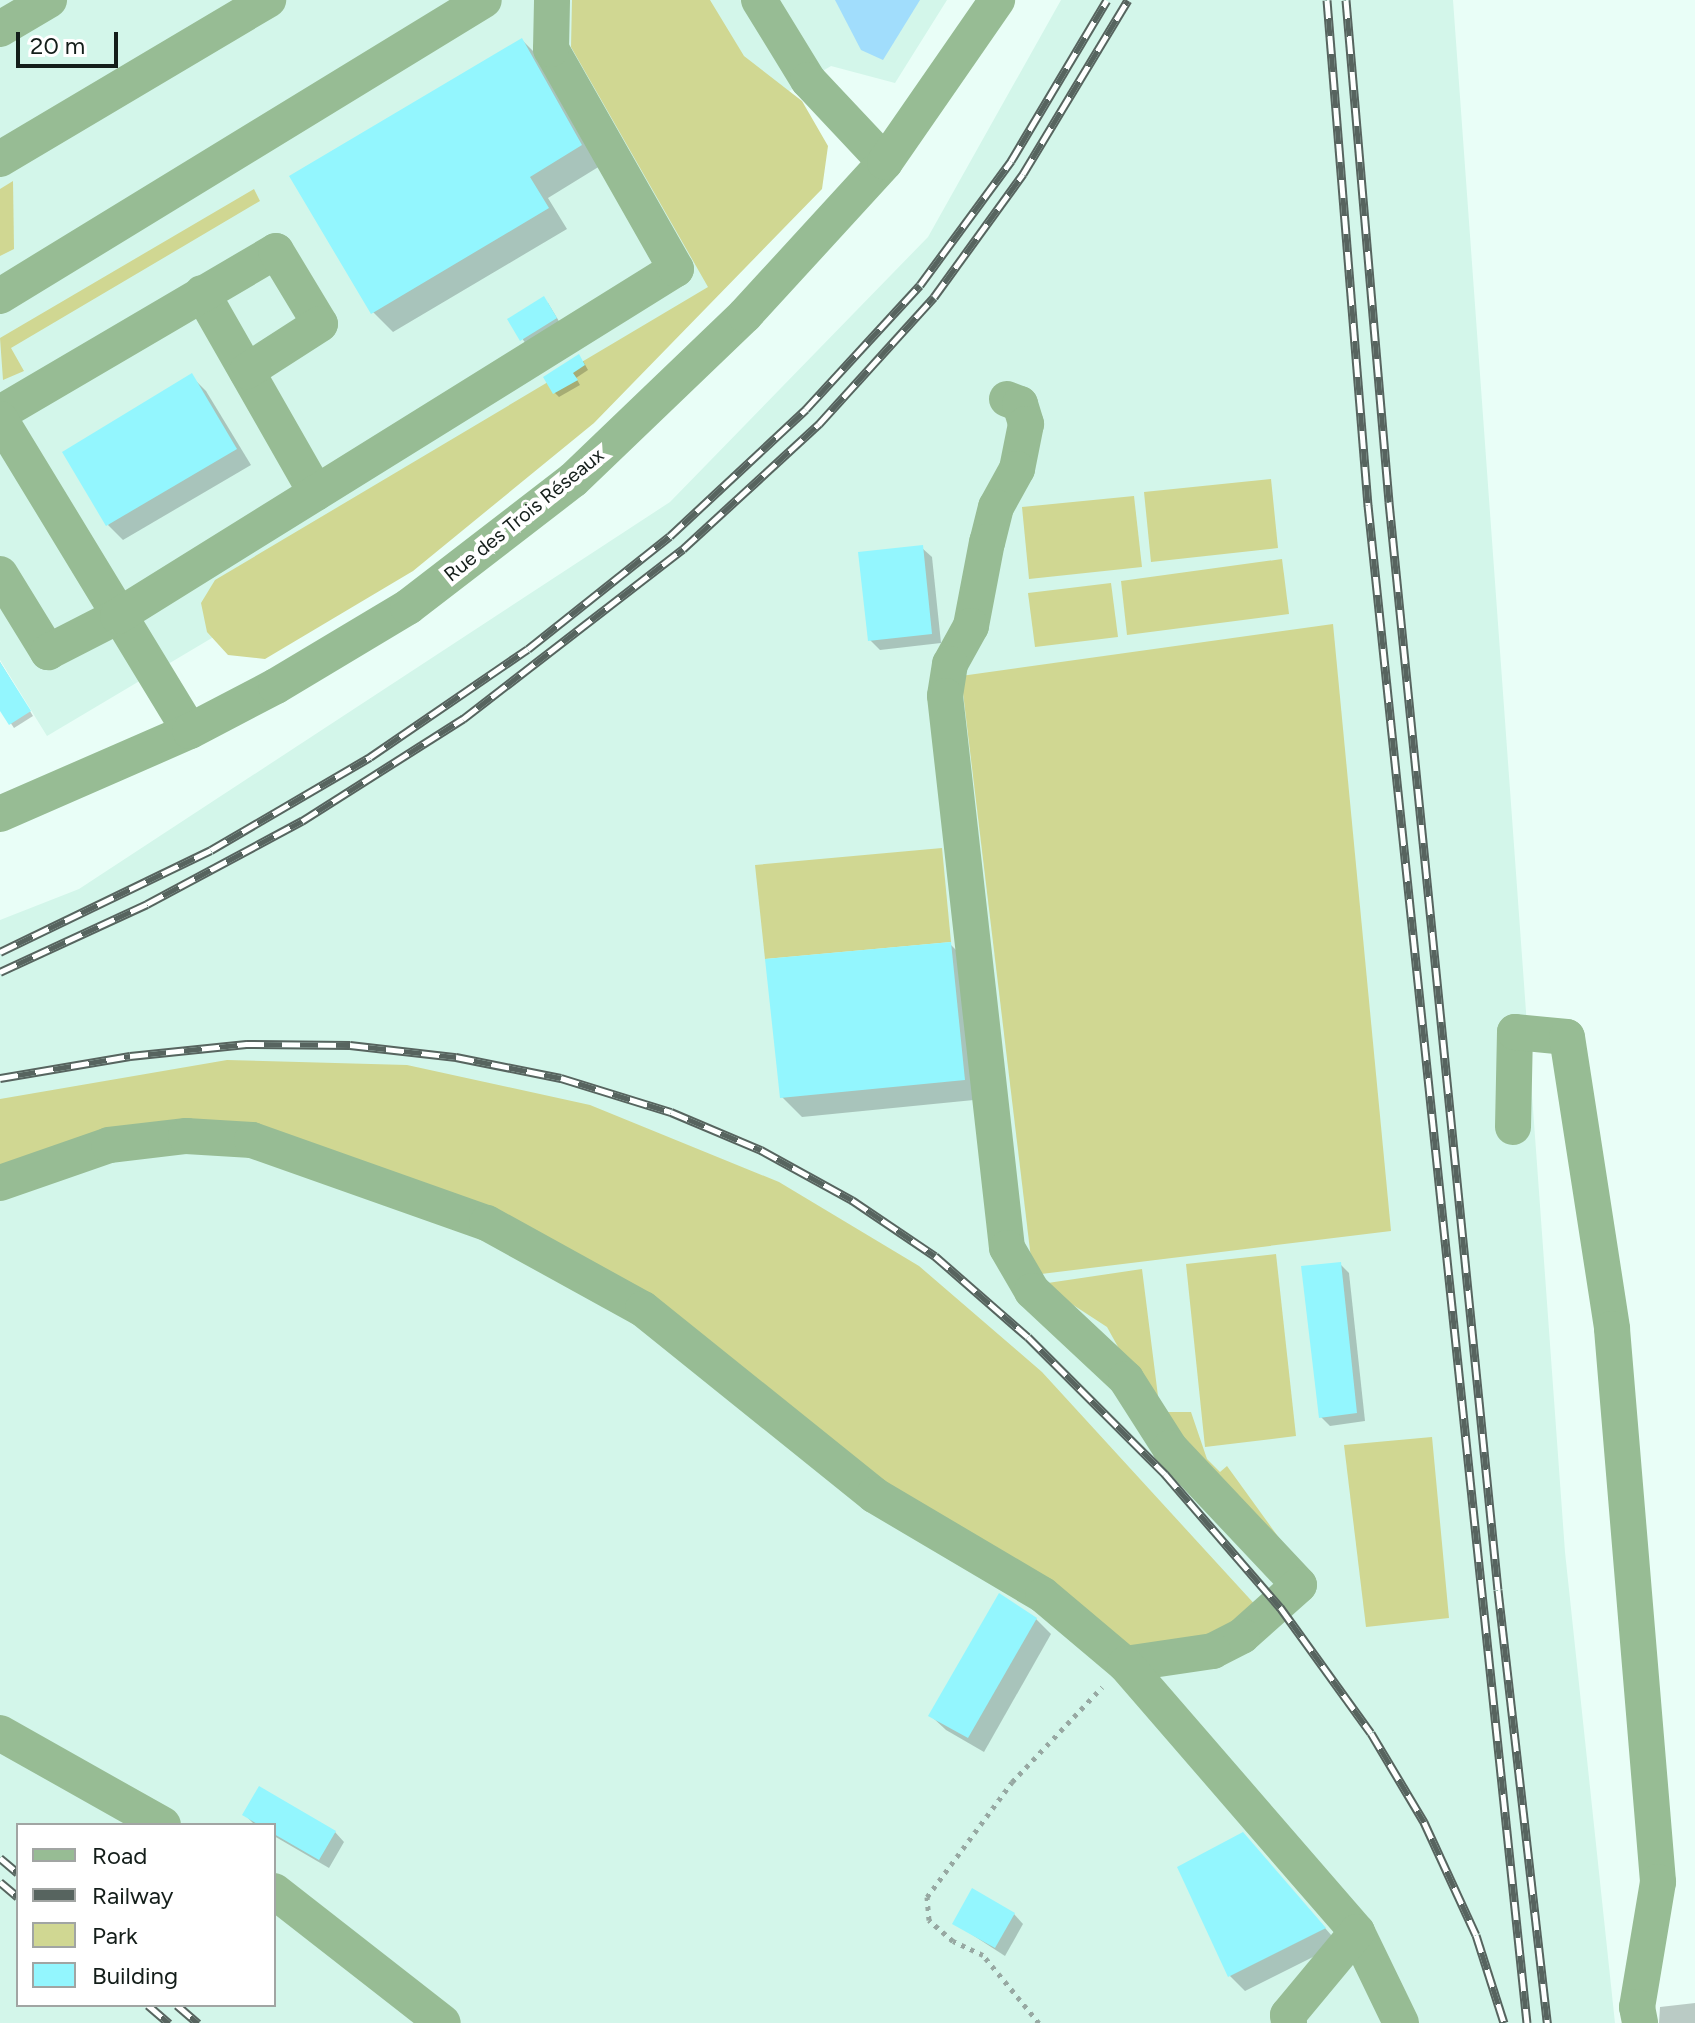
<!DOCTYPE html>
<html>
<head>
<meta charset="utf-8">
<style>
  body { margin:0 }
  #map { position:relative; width:1695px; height:2023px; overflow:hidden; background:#e9fef7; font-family:Figtree,sans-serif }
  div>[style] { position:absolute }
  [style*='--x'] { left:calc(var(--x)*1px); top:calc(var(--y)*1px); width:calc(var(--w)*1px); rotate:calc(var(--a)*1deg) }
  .built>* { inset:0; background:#d3f6ea }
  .green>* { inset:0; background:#d0d792 }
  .water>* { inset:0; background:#a1ddfc }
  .shadow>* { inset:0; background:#0003 }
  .building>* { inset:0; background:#93f6fe }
  .path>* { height:5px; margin-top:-2.5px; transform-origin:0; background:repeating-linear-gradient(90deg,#97a8a2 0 4px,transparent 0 10px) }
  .minor>* { height:36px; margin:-18px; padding:0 18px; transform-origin:18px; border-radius:18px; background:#97bc94 }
  .rail>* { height:9px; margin-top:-4.5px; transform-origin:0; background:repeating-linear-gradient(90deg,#fff 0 18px,#57645f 0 36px); box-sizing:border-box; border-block:2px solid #57645f }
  span { translate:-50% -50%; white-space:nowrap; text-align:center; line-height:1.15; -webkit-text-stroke:8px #fff; paint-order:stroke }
  .street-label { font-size:20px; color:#141e1a }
  .legend { position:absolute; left:16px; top:1823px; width:260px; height:184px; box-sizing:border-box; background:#fff; border:2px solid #a1a5a3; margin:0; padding:10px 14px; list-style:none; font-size:24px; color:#141e1a }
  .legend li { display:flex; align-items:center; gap:16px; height:40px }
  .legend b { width:40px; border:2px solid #a1a5a3 }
  .scale { position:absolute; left:16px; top:32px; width:102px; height:36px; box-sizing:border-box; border:4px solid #141e1a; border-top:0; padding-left:10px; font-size:24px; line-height:28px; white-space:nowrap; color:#141e1a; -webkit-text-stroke:6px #fff; paint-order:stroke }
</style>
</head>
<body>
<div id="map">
  <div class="built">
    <i style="clip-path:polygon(0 0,947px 0,895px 83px,831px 66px,779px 97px,810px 192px,553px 435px,47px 736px,0 660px)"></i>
    <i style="clip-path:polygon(evenodd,1061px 0,1453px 0,1565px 1552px,1615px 2023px,0 2023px,0 920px,79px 889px,670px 502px,928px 237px,1061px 0,18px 1825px,274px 1825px,274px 2005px,18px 2005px,18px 1825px)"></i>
  </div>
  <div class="green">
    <i style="clip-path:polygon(572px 0,710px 0,744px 56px,802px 101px,828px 146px,822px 189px,594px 423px,413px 571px,265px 659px,228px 655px,207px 632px,201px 603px,215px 580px,708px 287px,571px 47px)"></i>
    <i style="clip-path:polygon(13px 181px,14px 249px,0 256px,0 189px)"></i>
    <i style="clip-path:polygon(254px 189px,260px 201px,11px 348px,24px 371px,3px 380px,0 338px)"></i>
    <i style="clip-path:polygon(1271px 479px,1278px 548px,1151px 562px,1144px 492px)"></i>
    <i style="clip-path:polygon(1134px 496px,1142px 567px,1029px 579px,1022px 507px)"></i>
    <i style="clip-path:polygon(1282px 559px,1289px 614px,1127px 635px,1121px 581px)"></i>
    <i style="clip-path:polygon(1111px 583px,1118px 637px,1035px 647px,1028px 593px)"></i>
    <i style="clip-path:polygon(1333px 624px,1391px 1231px,1033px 1275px,961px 676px)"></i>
    <i style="clip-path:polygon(942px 848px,951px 942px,765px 959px,755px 865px)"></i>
    <i style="clip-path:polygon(227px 1060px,407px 1065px,590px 1105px,779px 1182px,919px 1266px,1042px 1372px,1259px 1609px,1222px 1634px,1178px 1647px,1124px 1645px,901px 1501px,674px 1315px,228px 1126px,0 1172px,0 1099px)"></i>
    <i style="clip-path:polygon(1276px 1254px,1296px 1436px,1205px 1447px,1186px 1264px)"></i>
    <i style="clip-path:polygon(1142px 1269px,1160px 1412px,1191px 1412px,1207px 1459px,1220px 1472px,1227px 1466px,1282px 1542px,1154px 1412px,1107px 1327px,1041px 1284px)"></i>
    <i style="clip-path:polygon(1432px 1437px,1449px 1618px,1366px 1627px,1344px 1445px)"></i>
  </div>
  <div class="water">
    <i style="clip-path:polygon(835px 0,920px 0,883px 60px,861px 50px)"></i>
  </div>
  <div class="shadow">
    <i style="clip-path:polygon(522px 40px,542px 60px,600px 166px,548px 198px,567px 229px,393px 332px,373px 312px)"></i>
    <i style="clip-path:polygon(548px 303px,560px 323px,526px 344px,509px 319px)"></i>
    <i style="clip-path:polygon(583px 361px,588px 370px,576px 378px,580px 385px,559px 397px,554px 392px)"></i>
    <i style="clip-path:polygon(191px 376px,206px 391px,251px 465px,123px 540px,108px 525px)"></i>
    <i style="clip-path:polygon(922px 548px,932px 557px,941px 643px,880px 650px,870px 640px)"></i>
    <i style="clip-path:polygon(0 662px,33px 716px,14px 728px,0 707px)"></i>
    <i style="clip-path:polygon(950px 944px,970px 964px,984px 1099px,802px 1117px,782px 1097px)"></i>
    <i style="clip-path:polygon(1340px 1264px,1349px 1273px,1365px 1421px,1330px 1426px,1321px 1417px)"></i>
    <i style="clip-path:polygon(1036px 1619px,1051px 1634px,984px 1752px,946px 1730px,931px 1716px)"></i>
    <i style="clip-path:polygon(245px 1815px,335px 1832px,344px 1842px,329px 1868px,274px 1836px,274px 1825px,255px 1825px)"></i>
    <i style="clip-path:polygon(1257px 1850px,1339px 1944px,1245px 1991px,1230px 1976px)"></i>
    <i style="clip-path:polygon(1014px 1914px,1023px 1924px,1005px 1956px,954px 1923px)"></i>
    <i style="clip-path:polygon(1695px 2003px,1695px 2023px,1659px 2023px,1660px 2007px)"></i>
  </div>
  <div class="building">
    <i style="clip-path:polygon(522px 38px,582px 145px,530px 177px,549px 208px,371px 314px,289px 176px)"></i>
    <i style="clip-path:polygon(544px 296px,557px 318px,520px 341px,507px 319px)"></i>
    <i style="clip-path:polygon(579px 354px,585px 365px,573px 373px,578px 380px,553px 394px,543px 377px)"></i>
    <i style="clip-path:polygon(192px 373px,237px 449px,106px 526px,62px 452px)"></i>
    <i style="clip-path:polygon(923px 545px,932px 634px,868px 641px,858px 552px)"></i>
    <i style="clip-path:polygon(0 662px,31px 711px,9px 725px,0 711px)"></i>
    <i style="clip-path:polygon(951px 942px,965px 1080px,780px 1098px,765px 959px)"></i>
    <i style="clip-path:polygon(1341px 1262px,1357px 1413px,1319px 1418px,1301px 1266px)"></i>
    <i style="clip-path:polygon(999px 1593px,1037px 1618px,968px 1738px,928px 1716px)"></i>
    <i style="clip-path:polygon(259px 1786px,336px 1831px,319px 1860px,274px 1834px,274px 1825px,259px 1825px,242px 1815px)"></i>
    <i style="clip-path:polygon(1243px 1832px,1326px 1928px,1228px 1977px,1177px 1867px)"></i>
    <i style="clip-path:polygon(972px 1888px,1015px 1913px,995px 1948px,952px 1924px)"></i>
  </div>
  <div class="path">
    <i style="--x:1039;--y:2023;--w:88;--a:-129.5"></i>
    <i style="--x:983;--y:1955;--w:33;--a:-155"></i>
    <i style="--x:953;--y:1941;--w:32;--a:-139"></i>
    <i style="--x:929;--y:1920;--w:23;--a:-95"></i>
    <i style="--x:927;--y:1897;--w:143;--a:-53.5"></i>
    <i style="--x:1012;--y:1782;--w:131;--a:-46.5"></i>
  </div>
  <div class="minor">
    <i style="--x:759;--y:0;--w:94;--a:58.5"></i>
    <i style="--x:808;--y:80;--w:112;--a:46.8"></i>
    <i style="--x:0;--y:29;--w:57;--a:-30.6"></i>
    <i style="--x:0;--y:159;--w:312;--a:-30.7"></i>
    <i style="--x:202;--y:293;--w:230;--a:60.3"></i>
    <i style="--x:0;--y:296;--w:567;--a:-31.45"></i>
    <i style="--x:1007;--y:399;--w:14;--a:21"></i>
    <i style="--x:1020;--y:404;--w:21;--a:73"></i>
    <i style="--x:1026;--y:424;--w:46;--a:101.3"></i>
    <i style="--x:1017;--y:469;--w:43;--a:118.9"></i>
    <i style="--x:996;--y:507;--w:36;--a:104"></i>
    <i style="--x:987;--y:542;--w:86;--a:100.8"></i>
    <i style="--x:971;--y:626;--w:43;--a:118.9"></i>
    <i style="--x:950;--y:664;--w:32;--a:99"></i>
    <i style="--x:945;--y:696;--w:555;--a:83.59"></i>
    <i style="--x:1007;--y:1248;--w:50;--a:59.8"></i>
    <i style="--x:1032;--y:1291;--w:129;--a:43.1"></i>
    <i style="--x:1126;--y:1379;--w:82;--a:57.5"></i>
    <i style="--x:1170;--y:1448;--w:188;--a:46.7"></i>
    <i style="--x:1299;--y:1585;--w:76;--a:138.2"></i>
    <i style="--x:1242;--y:1636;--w:33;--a:153"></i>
    <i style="--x:1213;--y:1651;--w:89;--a:171.6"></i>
    <i style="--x:0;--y:413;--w:320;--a:-30.4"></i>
    <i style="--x:276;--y:251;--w:85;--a:58.9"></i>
    <i style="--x:320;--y:324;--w:87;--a:147.2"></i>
    <i style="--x:0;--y:419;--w:365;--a:58.7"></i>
    <i style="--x:0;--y:574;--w:92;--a:58.4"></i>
    <i style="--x:48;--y:652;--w:79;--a:-27.2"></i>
    <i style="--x:118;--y:616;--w:657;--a:-31.88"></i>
    <i style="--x:676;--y:269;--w:253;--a:-119.6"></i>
    <i style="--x:551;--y:49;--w:49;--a:-88.8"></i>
    <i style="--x:0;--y:814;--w:207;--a:-23.6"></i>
    <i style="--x:190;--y:731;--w:97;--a:-27.6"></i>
    <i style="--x:276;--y:686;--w:154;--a:-30.9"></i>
    <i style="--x:408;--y:607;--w:208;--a:-37.6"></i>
    <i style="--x:573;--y:480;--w:238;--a:-43.8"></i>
    <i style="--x:745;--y:315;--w:207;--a:-47.5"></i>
    <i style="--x:885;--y:162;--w:197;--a:-55.3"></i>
    <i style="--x:1513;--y:1127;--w:95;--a:-88.8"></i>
    <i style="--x:1515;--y:1032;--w:52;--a:5.5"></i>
    <i style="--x:1567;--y:1037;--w:295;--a:81.2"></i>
    <i style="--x:1612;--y:1329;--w:555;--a:85.24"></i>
    <i style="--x:1658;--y:1882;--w:127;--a:99.5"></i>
    <i style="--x:1637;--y:2007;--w:16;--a:79"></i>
    <i style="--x:0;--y:1183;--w:115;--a:-19.2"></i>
    <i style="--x:109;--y:1145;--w:78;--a:-6.7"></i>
    <i style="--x:186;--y:1136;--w:66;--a:3.5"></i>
    <i style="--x:252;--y:1140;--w:249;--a:19.5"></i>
    <i style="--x:487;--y:1223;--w:178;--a:28.9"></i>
    <i style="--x:643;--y:1309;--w:297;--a:38.8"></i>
    <i style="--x:874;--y:1495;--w:196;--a:30.6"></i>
    <i style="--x:1043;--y:1595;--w:107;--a:40.1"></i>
    <i style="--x:1125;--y:1664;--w:354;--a:49.1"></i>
    <i style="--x:1357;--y:1932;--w:101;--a:64.2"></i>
    <i style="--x:0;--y:1733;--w:187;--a:29.4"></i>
    <i style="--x:274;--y:1891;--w:214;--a:38"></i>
    <i style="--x:1289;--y:2023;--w:8;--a:-97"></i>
    <i style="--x:1288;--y:2015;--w:108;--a:-50.3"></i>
  </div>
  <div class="rail">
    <i style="--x:1327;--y:0;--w:507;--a:85.36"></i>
    <i style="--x:1368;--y:505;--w:1526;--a:84.02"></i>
    <i style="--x:1346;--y:0;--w:504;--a:85.1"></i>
    <i style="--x:1389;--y:502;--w:1093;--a:84.28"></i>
    <i style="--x:1498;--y:1590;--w:436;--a:83.5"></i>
    <i style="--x:0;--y:952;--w:234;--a:-25.8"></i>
    <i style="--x:211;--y:850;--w:184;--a:-30.3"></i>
    <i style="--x:370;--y:757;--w:191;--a:-34.4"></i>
    <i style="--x:528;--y:649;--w:181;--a:-38.5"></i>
    <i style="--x:670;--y:536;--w:186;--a:-43"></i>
    <i style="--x:806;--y:409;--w:168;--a:-47.4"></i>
    <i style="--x:920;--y:285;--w:154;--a:-53.7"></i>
    <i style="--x:1011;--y:161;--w:187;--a:-59.2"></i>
    <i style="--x:0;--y:972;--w:162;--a:-24.8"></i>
    <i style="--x:147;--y:904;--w:176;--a:-28.2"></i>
    <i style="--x:302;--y:821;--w:191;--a:-32.4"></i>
    <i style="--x:463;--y:719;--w:278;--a:-37.7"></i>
    <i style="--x:683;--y:549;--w:185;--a:-42.6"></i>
    <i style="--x:819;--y:424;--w:171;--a:-47.8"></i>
    <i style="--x:934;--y:297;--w:152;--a:-54.1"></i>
    <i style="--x:1023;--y:174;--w:203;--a:-58.9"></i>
    <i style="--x:0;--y:1078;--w:132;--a:-9.6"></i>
    <i style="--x:130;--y:1056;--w:117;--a:-5.9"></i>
    <i style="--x:246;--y:1044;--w:104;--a:0.6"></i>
    <i style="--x:350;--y:1045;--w:107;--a:6.5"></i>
    <i style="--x:456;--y:1057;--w:107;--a:11.3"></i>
    <i style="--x:561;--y:1078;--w:115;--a:17.2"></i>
    <i style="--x:671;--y:1112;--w:98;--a:22.9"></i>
    <i style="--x:761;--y:1150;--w:104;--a:28.8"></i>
    <i style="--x:852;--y:1200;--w:100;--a:34"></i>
    <i style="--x:935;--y:1256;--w:123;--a:41.1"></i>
    <i style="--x:1028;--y:1337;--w:194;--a:45"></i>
    <i style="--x:1165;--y:1474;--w:176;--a:49.2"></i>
    <i style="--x:1280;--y:1607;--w:155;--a:54.2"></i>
    <i style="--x:1371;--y:1733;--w:104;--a:59.2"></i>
    <i style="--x:1424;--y:1822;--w:124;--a:65.3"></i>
    <i style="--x:1476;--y:1935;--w:92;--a:72.3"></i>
    <i style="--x:0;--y:1858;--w:23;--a:40"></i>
    <i style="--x:0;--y:1882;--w:23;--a:40"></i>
    <i style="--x:148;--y:2005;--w:28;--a:41"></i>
    <i style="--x:177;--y:2005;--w:28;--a:41"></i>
  </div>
  <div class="street-label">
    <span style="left:524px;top:515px;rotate:-39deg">Rue des Trois Réseaux</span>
  </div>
  <ul class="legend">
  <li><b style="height:10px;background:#97bc94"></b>Road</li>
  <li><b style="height:10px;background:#57645f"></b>Railway</li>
  <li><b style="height:22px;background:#d0d792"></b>Park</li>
  <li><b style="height:22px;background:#93f6fe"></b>Building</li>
  </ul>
  <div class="scale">20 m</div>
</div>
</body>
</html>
